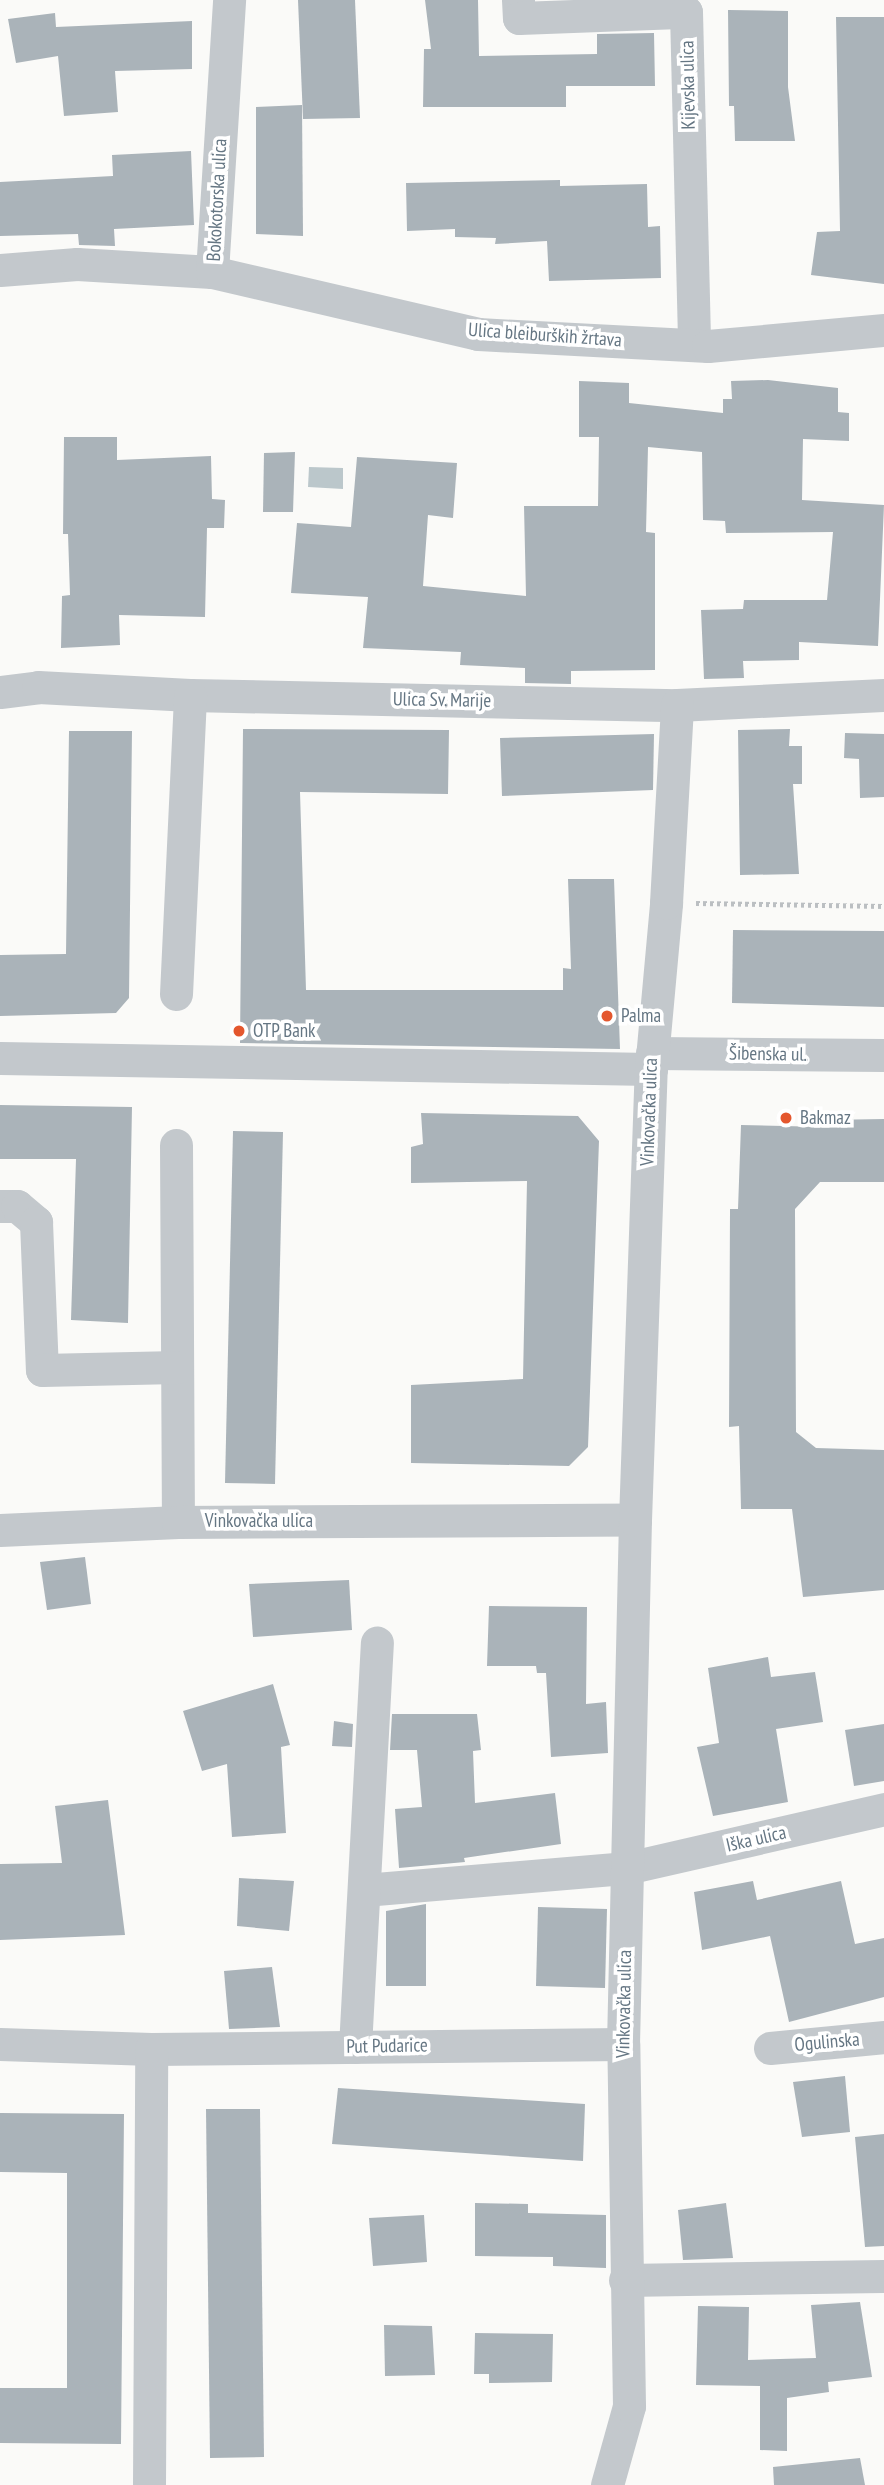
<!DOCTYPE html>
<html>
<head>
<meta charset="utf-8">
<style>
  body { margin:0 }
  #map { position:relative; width:884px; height:2485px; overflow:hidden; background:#fafaf8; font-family:"PT Sans Narrow",sans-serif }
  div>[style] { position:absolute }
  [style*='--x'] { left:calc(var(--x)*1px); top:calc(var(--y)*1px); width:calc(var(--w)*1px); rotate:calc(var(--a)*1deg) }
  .water>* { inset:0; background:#bbc7cb }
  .building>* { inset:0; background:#aab3b9 }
  .path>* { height:4.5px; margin-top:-2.25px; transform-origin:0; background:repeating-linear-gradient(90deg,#bbbfc2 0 3.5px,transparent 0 7px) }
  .street>* { height:33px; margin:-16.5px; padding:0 16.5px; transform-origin:16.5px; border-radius:16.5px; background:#c3c8cc }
  .dots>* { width:19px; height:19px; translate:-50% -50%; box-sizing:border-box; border:4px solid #fff; border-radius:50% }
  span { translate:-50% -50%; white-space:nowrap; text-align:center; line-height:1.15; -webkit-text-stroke:7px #fff; paint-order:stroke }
  .street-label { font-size:19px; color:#657683 }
  .poi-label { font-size:19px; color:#657683 }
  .left { translate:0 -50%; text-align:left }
</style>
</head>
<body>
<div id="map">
  <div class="water">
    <i style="clip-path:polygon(309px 467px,343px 468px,343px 489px,308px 487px)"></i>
  </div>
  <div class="building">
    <i style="clip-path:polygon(298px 0,355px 0,360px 118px,303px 119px)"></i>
    <i style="clip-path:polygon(425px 0,478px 0,479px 56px,597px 54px,597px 34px,654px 33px,655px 86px,566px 86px,566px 107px,423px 107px,424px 49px,431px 49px)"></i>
    <i style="clip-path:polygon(728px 10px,788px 11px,788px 87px,795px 141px,735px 141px,734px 106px,729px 106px)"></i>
    <i style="clip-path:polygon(55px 13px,56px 27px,192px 21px,192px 69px,115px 71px,118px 112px,64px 116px,58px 56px,16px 63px,8px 19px)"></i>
    <i style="clip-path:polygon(836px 17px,884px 17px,884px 284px,811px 275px,817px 232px,840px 231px)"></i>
    <i style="clip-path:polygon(302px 105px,303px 236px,256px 234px,256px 107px)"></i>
    <i style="clip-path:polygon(191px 151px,194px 225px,114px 229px,115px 246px,79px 245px,78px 234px,0 236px,0 182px,113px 176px,112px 155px)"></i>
    <i style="clip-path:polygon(560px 180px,560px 186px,647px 184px,648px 227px,660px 226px,661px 278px,549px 281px,547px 241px,495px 244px,496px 238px,455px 237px,455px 229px,407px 231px,406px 183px)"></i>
    <i style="clip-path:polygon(768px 380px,838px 388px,838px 412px,849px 413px,849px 441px,803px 439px,802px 500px,884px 505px,878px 646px,799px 642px,799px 660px,743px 661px,744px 678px,704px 679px,701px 610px,743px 609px,744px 600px,827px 600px,833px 532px,726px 533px,725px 521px,703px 520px,702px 452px,648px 447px,646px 532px,655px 533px,655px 670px,571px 671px,571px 684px,525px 683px,525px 668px,460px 665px,461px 652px,363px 648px,368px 597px,291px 593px,297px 523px,351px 527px,357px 457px,457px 463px,453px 518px,428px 515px,423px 586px,526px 596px,524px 506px,598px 506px,599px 437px,579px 437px,579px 381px,629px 383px,629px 403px,723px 413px,723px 399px,732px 399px,731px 381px)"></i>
    <i style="clip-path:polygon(64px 437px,117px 437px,117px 460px,211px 456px,212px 499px,225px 500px,224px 528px,207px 528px,205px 617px,119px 615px,120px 645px,61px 648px,62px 596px,70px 595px,68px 534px,63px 534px)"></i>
    <i style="clip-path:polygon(295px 452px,293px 512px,263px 512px,264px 453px)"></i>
    <i style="clip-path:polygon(243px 729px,449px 730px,448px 794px,300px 792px,306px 990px,563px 990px,563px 968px,571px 969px,568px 879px,614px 879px,620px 1049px,240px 1043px)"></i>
    <i style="clip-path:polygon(790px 729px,789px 746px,802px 746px,802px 784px,793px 784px,799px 874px,740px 875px,738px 730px)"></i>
    <i style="clip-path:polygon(69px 731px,132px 731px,129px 998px,116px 1013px,0 1016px,0 955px,66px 954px)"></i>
    <i style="clip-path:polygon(845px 733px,884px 734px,884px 797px,860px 798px,859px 759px,844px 758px)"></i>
    <i style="clip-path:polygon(654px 734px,653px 790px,502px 796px,500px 738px)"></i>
    <i style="clip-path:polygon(733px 930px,884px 931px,884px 1007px,732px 1003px)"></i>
    <i style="clip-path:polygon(0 1105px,132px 1107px,128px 1323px,71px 1320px,76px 1159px,0 1159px)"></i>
    <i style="clip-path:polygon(421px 1113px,578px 1116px,599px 1141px,588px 1447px,569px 1466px,411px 1463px,411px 1385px,523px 1379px,527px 1181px,411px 1183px,411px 1147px,423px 1144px)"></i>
    <i style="clip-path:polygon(884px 1119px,884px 1182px,820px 1182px,795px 1209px,796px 1432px,816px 1448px,884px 1450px,884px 1590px,803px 1597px,792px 1509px,741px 1509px,739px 1426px,729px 1427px,730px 1209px,738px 1209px,741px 1125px,826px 1127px,826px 1120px)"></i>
    <i style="clip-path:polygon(233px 1131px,283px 1132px,275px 1484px,225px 1483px)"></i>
    <i style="clip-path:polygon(85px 1557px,91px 1604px,47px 1610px,40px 1562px)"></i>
    <i style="clip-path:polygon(349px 1580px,352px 1630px,253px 1637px,249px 1584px)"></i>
    <i style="clip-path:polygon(489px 1606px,587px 1607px,586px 1704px,606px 1702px,608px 1753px,551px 1757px,546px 1673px,537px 1673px,536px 1666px,487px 1666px)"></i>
    <i style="clip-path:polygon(768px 1657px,771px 1677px,815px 1672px,823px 1722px,776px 1729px,788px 1802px,713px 1816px,697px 1747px,719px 1743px,708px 1668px)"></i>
    <i style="clip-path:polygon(273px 1684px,290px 1745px,281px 1747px,286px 1833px,232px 1837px,227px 1764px,202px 1771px,183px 1711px)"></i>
    <i style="clip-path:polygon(392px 1714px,477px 1714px,481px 1750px,473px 1751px,475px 1803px,555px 1793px,561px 1844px,464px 1858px,465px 1862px,399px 1868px,395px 1809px,422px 1807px,417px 1750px,390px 1750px)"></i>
    <i style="clip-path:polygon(334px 1721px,353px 1724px,352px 1747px,332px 1746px)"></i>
    <i style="clip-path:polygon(884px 1724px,884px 1781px,854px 1786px,845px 1730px)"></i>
    <i style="clip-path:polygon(108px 1800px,125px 1935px,0 1940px,0 1864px,62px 1863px,55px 1806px)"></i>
    <i style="clip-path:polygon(239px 1878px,294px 1881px,289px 1931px,237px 1926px)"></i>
    <i style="clip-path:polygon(753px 1881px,757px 1900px,841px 1881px,855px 1944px,884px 1938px,884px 1997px,789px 2022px,770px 1936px,702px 1950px,694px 1892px)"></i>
    <i style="clip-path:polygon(426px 1904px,426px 1986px,386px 1986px,386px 1911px)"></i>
    <i style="clip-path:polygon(538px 1907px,607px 1909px,605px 1988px,536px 1986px)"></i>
    <i style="clip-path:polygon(272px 1967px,280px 2027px,229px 2029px,224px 1971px)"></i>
    <i style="clip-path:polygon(845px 2076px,850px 2132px,802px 2137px,793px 2082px)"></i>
    <i style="clip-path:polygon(338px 2088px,585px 2104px,583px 2161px,332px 2144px)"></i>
    <i style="clip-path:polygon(206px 2109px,260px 2109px,264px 2457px,210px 2458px)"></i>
    <i style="clip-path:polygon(0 2113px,124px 2114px,121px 2444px,0 2443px,0 2388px,67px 2388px,67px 2173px,0 2172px)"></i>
    <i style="clip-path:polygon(884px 2134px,884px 2246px,865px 2247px,855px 2137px)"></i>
    <i style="clip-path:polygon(475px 2203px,528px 2204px,528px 2213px,606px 2215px,606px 2268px,553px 2266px,553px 2257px,475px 2256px)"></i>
    <i style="clip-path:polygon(726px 2203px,733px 2258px,683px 2260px,678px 2210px)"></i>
    <i style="clip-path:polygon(424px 2215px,427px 2262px,373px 2266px,369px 2218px)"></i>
    <i style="clip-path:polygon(860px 2302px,872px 2377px,828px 2382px,829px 2392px,787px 2398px,787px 2451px,760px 2450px,760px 2386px,696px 2385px,698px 2306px,749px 2307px,748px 2360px,816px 2358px,811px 2305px)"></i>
    <i style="clip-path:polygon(384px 2325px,432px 2326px,435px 2375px,385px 2376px)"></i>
    <i style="clip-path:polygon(475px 2333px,553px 2334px,552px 2382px,489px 2383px,489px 2374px,474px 2374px)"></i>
    <i style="clip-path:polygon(860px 2458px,865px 2485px,774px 2485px,773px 2467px)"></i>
  </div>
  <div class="path">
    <i style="--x:696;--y:903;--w:188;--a:0.9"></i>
  </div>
  <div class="street">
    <i style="--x:518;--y:0;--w:18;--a:87"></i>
    <i style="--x:519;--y:18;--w:167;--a:-2.1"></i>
    <i style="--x:686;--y:12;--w:331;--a:88.6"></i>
    <i style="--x:0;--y:270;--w:77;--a:-4.5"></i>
    <i style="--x:77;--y:264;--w:135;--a:3.4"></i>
    <i style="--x:212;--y:272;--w:273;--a:-86.4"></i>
    <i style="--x:212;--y:272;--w:273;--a:13.1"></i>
    <i style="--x:478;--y:334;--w:230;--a:3"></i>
    <i style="--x:708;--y:346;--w:177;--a:-5.2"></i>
    <i style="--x:0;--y:692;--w:38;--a:-7"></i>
    <i style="--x:38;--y:687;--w:152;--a:3"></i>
    <i style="--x:190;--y:695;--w:487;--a:1.2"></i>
    <i style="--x:677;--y:705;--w:207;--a:-2.8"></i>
    <i style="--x:176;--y:994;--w:299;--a:-87.3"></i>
    <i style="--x:652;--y:1053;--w:232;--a:0.5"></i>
    <i style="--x:0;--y:1058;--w:651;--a:0.97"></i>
    <i style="--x:176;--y:1145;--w:377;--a:89.7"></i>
    <i style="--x:0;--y:1206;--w:17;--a:0"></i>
    <i style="--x:17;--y:1206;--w:25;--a:40"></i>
    <i style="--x:36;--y:1222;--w:148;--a:87.7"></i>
    <i style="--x:42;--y:1370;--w:135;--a:-1.3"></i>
    <i style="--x:0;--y:1530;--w:178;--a:-2.6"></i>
    <i style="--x:178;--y:1522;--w:457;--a:-0.3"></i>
    <i style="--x:364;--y:1890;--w:264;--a:-4.8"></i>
    <i style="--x:627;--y:1868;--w:264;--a:-12.9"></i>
    <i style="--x:0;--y:2044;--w:151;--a:1.9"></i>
    <i style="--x:151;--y:2049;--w:472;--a:-0.6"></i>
    <i style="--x:355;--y:2047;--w:405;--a:-86.9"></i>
    <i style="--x:770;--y:2048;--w:115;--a:-5.5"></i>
    <i style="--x:625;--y:2280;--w:259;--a:-0.9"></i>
    <i style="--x:149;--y:2485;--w:436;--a:-89.7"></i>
    <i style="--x:607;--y:2485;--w:82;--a:-74.4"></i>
    <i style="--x:629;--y:2406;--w:362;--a:-90.9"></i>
    <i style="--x:623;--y:2044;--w:524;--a:-88.69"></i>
    <i style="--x:635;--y:1520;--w:451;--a:-88"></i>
    <i style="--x:651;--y:1069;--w:167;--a:-84.8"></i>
    <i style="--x:666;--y:903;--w:198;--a:-86.8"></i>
  </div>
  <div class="dots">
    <i style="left:607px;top:1016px;background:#e4572e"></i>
    <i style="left:239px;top:1031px;background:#e4572e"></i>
    <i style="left:786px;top:1118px;background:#e4572e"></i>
  </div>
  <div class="street-label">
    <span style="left:688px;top:85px;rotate:-91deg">Kijevska ulica</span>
    <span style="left:217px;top:200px;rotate:-87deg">Bokokotorska ulica</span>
    <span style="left:545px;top:335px;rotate:4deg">Ulica bleiburških žrtava</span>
    <span style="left:442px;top:700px;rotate:1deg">Ulica Sv. Marije</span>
    <span style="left:768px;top:1054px;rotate:1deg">Šibenska ul.</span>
    <span style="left:649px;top:1112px;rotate:-88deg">Vinkovačka ulica</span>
    <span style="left:259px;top:1521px">Vinkovačka ulica</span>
    <span style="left:756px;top:1839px;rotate:-13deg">Iška ulica</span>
    <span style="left:624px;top:2004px;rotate:-89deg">Vinkovačka ulica</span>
    <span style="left:827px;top:2042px;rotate:-5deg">Ogulinska</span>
    <span style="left:387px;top:2046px;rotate:-1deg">Put Pudarice</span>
  </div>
  <div class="poi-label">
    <span class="left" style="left:621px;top:1016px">Palma</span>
    <span class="left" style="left:253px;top:1031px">OTP Bank</span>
    <span class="left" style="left:800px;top:1118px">Bakmaz</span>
  </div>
</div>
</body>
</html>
